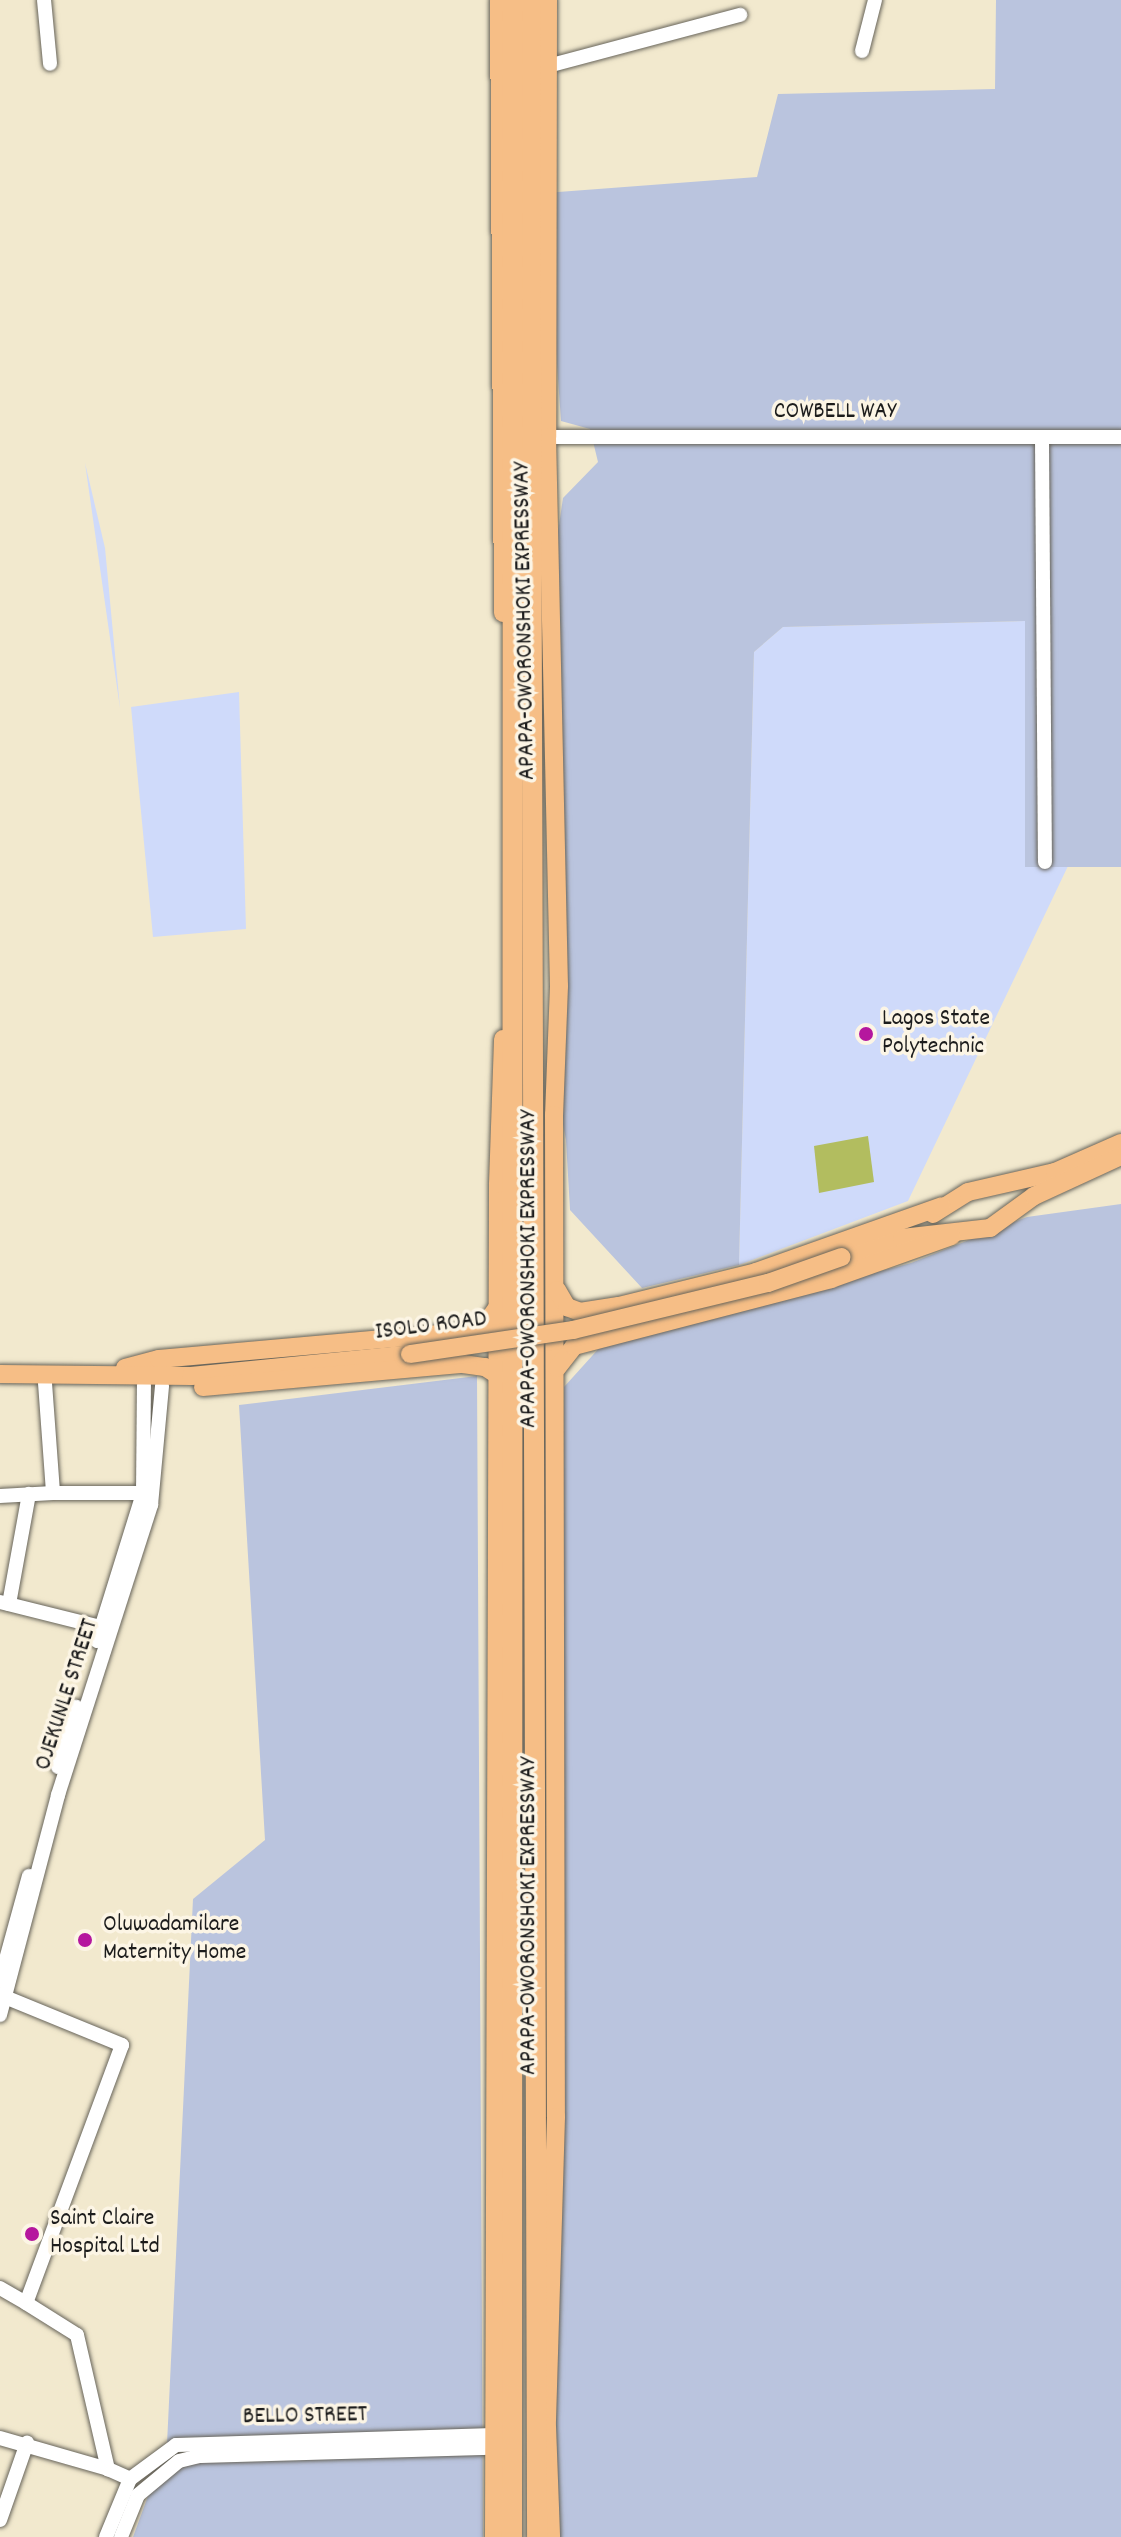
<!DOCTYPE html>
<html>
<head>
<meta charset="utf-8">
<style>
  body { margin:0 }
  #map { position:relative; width:1121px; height:2537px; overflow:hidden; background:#f2e9ce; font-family:Dekko,sans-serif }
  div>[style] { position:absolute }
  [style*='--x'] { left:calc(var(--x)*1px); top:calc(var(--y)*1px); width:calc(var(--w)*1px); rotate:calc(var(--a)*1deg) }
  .built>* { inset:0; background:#cfdafa }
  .industrial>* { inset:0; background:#bac4de }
  .green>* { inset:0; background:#b2bd5f }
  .roads { filter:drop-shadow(0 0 2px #67645a) drop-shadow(0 0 2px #67645a) }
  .minor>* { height:14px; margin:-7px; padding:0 7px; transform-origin:7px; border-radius:7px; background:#fff }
  .major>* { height:18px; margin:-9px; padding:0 9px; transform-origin:9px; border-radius:9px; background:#f6be86 }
  .highway>* { height:20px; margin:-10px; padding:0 10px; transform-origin:10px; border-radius:10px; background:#f6be86 }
  .bridges { filter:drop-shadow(0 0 2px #67645a) drop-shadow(0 0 2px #67645a) }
  .major-bridge>* { height:18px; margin:-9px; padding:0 9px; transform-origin:9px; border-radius:9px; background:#f6be86 }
  .dots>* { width:22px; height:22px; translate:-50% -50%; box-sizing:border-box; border:4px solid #fcf5e5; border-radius:50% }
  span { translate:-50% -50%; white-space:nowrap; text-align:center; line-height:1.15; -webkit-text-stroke:7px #fcf5e5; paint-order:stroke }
  .street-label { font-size:24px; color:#1c1c1c }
  .poi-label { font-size:24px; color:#1c1c1c }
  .left { translate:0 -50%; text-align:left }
</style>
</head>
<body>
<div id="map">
  <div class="built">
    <i style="clip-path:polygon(85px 463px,105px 548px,120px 708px)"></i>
    <i style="clip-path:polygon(1025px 621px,1025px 866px,1068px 866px,908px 1201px,739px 1265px,754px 652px,783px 627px)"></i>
    <i style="clip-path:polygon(239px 692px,246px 929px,153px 937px,131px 707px)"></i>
  </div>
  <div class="industrial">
    <i style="clip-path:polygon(996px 0,1121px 0,1121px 867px,1025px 867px,1025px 621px,783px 627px,754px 652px,739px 1265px,642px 1288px,570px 1210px,566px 1140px,557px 1094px,544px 626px,563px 498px,598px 462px,590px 429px,561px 421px,545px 193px,757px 177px,778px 94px,995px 89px)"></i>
    <i style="clip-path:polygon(1121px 1204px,1121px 2537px,557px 2537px,557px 2447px,548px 2429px,564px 1387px,601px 1346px,911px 1263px,1027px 1217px)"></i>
    <i style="clip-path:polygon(477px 1376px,483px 2537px,133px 2537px,167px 2444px,193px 1899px,265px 1840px,239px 1405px)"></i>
  </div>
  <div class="green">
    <i style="clip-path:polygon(868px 1136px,874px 1182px,819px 1193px,814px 1146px)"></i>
  </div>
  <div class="roads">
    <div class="minor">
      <i style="--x:44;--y:0;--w:64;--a:84.6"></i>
      <i style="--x:862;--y:51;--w:53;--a:-75.7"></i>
      <i style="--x:548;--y:66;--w:199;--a:-14.9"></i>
      <i style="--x:547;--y:437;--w:574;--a:0"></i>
      <i style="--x:1042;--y:440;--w:422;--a:89.6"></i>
      <i style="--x:45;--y:1383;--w:110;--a:85.8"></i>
      <i style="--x:53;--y:1493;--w:90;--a:0"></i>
      <i style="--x:0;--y:1496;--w:53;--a:-3.2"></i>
      <i style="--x:0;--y:1602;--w:111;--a:14"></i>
      <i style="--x:9;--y:1604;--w:112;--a:-79.7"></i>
      <i style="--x:97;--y:1641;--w:155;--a:-72.7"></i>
      <i style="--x:143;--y:1493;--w:108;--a:-89.5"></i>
      <i style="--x:58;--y:1767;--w:63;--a:-73.3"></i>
      <i style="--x:0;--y:1981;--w:109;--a:-74.6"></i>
      <i style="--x:0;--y:1995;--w:132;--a:22.3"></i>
      <i style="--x:122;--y:2045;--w:275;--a:110.4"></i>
      <i style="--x:26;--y:2303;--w:30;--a:-150"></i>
      <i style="--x:0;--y:2015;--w:228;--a:-75.2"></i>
      <i style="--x:58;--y:1795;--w:305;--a:-72.2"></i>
      <i style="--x:151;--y:1505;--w:120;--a:-84.7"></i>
      <i style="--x:26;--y:2303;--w:60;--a:32.1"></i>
      <i style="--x:77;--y:2335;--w:138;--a:77"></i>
      <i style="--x:108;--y:2469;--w:24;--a:24"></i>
      <i style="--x:0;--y:2438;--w:112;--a:16"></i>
      <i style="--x:0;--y:2520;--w:82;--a:-70.7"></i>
      <i style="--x:106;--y:2537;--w:63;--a:-67.5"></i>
      <i style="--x:130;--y:2479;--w:57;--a:-36.5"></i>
      <i style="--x:176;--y:2445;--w:318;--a:-1.8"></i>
      <i style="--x:121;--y:2537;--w:45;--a:-68"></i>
      <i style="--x:138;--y:2495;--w:53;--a:-39.7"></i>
      <i style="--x:179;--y:2461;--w:21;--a:-14"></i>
      <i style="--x:199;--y:2456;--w:294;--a:-1.6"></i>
    </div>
    <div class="major">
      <i style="--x:499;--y:0;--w:613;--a:89.63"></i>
      <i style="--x:548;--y:0;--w:437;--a:90.1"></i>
      <i style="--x:547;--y:437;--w:549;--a:88.75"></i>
      <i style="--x:559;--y:986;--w:129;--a:92.2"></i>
      <i style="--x:554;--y:1115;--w:1002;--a:89.89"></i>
      <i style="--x:556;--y:2117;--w:309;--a:91.7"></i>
      <i style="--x:547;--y:2426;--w:111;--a:87.9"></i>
      <i style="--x:933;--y:1214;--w:41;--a:-32.2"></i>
      <i style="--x:968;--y:1192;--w:89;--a:-12.9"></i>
      <i style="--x:1055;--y:1172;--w:72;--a:-23.7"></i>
      <i style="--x:842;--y:1257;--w:63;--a:-17.6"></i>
      <i style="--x:902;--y:1238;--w:89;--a:-6.5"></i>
      <i style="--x:990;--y:1228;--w:54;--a:-36"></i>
      <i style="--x:1034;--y:1196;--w:96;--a:-24.7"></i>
      <i style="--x:557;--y:1290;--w:20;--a:60"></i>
      <i style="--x:567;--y:1307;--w:14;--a:21"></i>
      <i style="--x:580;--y:1312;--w:39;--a:-9"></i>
      <i style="--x:619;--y:1306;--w:141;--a:-13.9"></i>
      <i style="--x:756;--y:1272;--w:197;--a:-19.5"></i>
      <i style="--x:125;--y:1368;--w:35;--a:-15"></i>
      <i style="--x:159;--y:1359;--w:301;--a:-5.1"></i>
      <i style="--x:459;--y:1332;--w:27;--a:-15"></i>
      <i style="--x:485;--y:1325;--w:21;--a:-55"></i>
      <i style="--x:557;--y:1368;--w:28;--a:-52"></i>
      <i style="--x:574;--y:1346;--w:266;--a:-14.6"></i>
      <i style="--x:831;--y:1279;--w:128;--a:-19.6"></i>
      <i style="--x:0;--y:1374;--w:191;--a:0.6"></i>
      <i style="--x:191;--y:1376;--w:220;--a:-5.7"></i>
      <i style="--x:203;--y:1387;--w:261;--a:-5.1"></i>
      <i style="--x:463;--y:1364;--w:22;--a:8"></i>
      <i style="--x:485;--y:1367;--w:17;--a:33"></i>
      <i style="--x:494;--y:2537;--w:1353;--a:-89.83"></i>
      <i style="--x:498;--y:1184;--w:145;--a:-88"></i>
    </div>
    <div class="highway">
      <i style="--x:530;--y:0;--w:2537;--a:89.84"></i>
      <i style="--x:512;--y:2537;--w:2537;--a:-89.98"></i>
    </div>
  </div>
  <div class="bridges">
    <div class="major-bridge">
      <i style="--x:410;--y:1354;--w:165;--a:-8.4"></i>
      <i style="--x:573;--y:1330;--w:201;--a:-13.6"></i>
      <i style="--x:768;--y:1283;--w:78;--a:-19.4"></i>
    </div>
  </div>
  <div class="dots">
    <i style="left:866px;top:1034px;background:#b5179e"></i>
    <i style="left:85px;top:1940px;background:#b5179e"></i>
    <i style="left:32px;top:2234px;background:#b5179e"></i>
  </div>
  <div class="street-label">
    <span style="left:835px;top:413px">COWBELL WAY</span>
    <span style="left:526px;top:621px;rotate:-91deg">APAPA-OWORONSHOKI EXPRESSWAY</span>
    <span style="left:530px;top:1269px;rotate:-90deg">APAPA-OWORONSHOKI EXPRESSWAY</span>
    <span style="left:431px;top:1327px;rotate:-7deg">ISOLO ROAD</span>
    <span style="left:68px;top:1695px;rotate:-72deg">OJEKUNLE STREET</span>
    <span style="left:530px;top:1916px;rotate:-90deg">APAPA-OWORONSHOKI EXPRESSWAY</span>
    <span style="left:305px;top:2417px;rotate:-1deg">BELLO STREET</span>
  </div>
  <div class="poi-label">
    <span class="left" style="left:882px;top:1034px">Lagos State<br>Polytechnic</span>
    <span class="left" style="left:103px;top:1940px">Oluwadamilare<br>Maternity Home</span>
    <span class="left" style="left:50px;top:2234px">Saint Claire<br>Hospital Ltd</span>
  </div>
</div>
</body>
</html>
